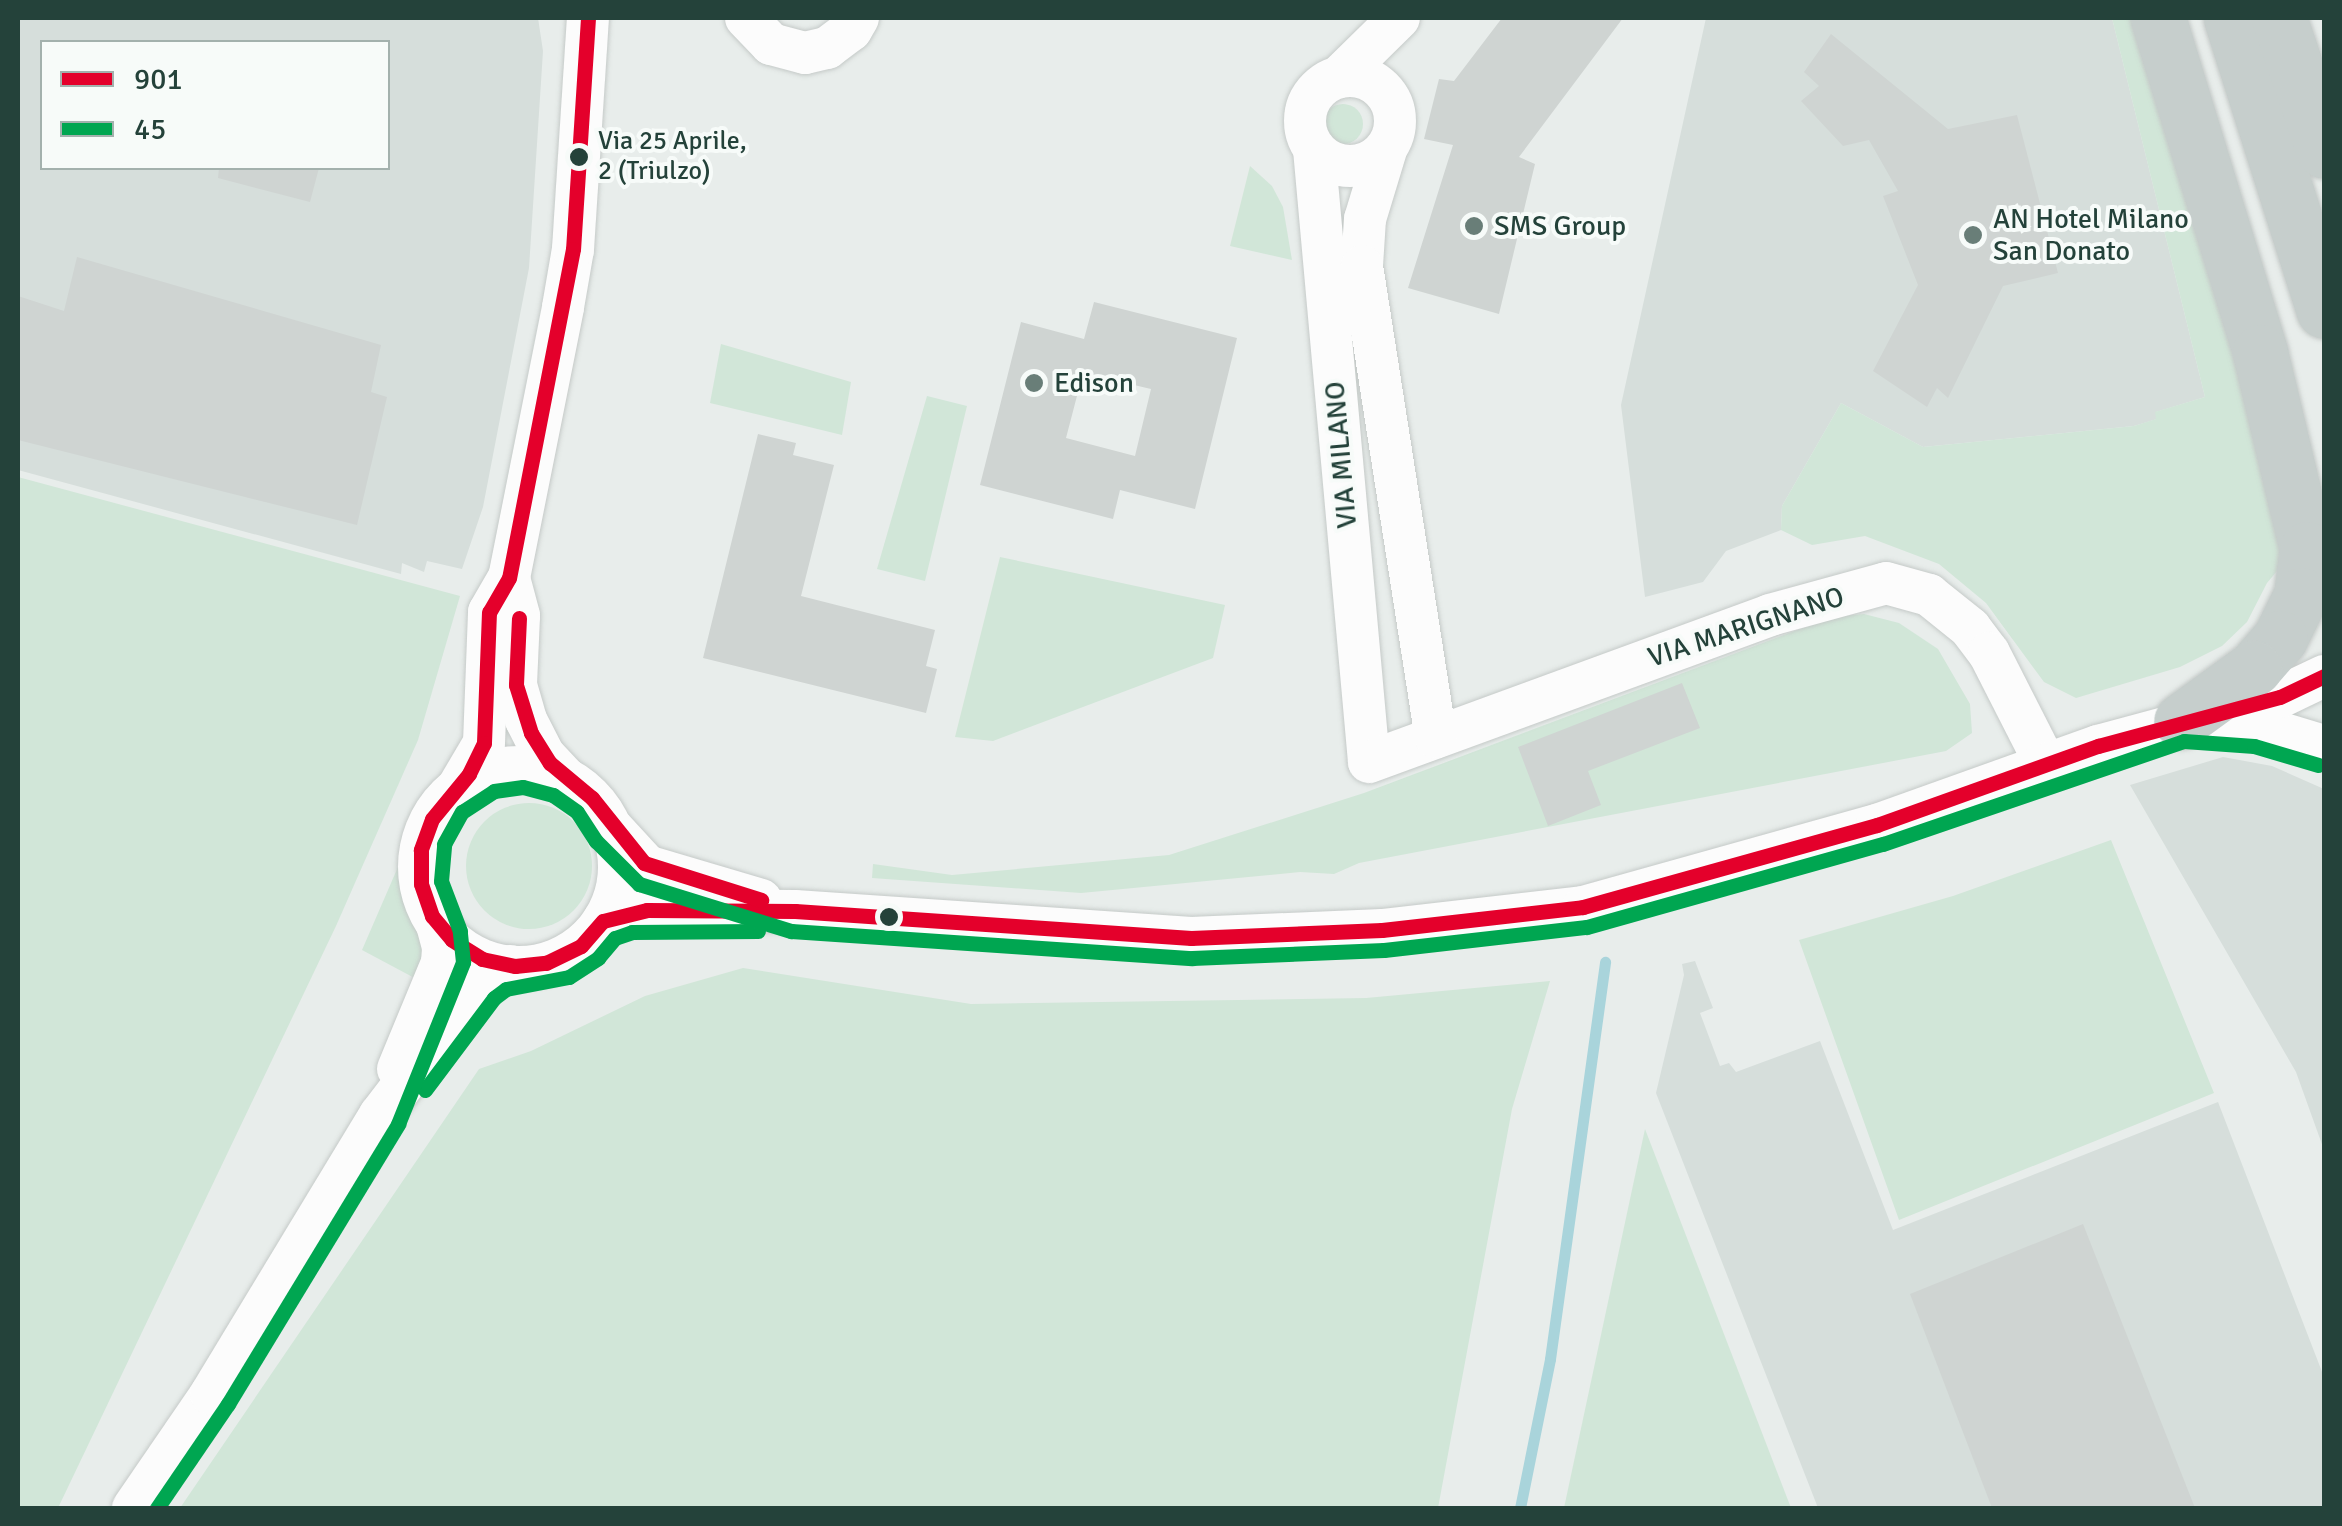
<!DOCTYPE html>
<html>
<head>
<meta charset="utf-8">
<style>
  body { margin:0 }
  #map { position:relative; width:2342px; height:1526px; overflow:hidden; background:#e8edeb; font-family:Signika,sans-serif }
  div>[style] { position:absolute }
  [style*='--x'] { left:calc(var(--x)*1px); top:calc(var(--y)*1px); width:calc(var(--w)*1px); rotate:calc(var(--a)*1deg) }
  .built>* { inset:0; background:#d6dedb }
  .green>* { inset:0; background:#d1e6d8 }
  .round { border-radius:50% }
  .stream>* { height:11px; margin:-5.5px; padding:0 5.5px; transform-origin:5.5px; border-radius:5.5px; background:#a9d4db }
  .building>* { inset:0; background:#cfd4d2 }
  .roads { filter:drop-shadow(0 0 2px #c5cac8) drop-shadow(0 0 2px #c5cac8) }
  .minor>* { height:42px; margin:-21px; padding:0 21px; transform-origin:21px; border-radius:21px; background:#fcfcfc }
  .minor>.ring { margin:-21px; padding:0; box-sizing:content-box; background:none; border:42px solid #fcfcfc; border-radius:50% }
  .trunk>* { height:55px; margin:-27.5px; padding:0 27.5px; transform-origin:27.5px; border-radius:27.5px; background:#c6cecc }
  .bus-1>* { height:15px; margin:-7.5px; padding:0 7.5px; transform-origin:7.5px; border-radius:7.5px; background:#e4002b }
  .bus-2>* { height:15px; margin:-7.5px; padding:0 7.5px; transform-origin:7.5px; border-radius:7.5px; background:#00a651 }
  .dots>* { width:28px; height:28px; translate:-50% -50%; box-sizing:border-box; border:5px solid #f7fbf9; border-radius:50% }
  span { translate:-50% -50%; white-space:nowrap; text-align:center; line-height:1.15; -webkit-text-stroke:8px #f7fbf9; paint-order:stroke }
  .bus-label { font-size:26px; color:#24423a }
  .left { translate:0 -50%; text-align:left }
  .poi-label { font-size:28px; color:#24423a }
  .street-label { font-size:28px; color:#24423a }
  .frame { position:absolute; inset:0; border:20px solid #24423a; pointer-events:none }
  .legend { position:absolute; left:40px; top:40px; width:350px; height:130px; box-sizing:border-box; background:#f7fbf9; border:2px solid #a3b1ad; margin:0; padding:12px 18px; list-style:none; font-size:30px; color:#24423a }
  .legend li { display:flex; align-items:center; gap:20px; height:50px }
  .legend b { width:50px; border:2px solid #a3b1ad }
</style>
</head>
<body>
<div id="map">
  <div class="built">
    <i style="clip-path:polygon(evenodd,18px 18px,538px 18px,543px 51px,529px 268px,483px 507px,462px 569px,427px 561px,424px 572px,402px 563px,401px 574px,18px 470px,18px 18px,42px 42px,388px 42px,388px 168px,42px 168px,42px 42px)"></i>
    <i style="clip-path:polygon(1706px 18px,2112px 18px,2205px 397px,2156px 412px,2157px 419px,2134px 426px,1923px 447px,1841px 403px,1782px 506px,1781px 530px,1726px 551px,1703px 582px,1645px 597px,1621px 405px)"></i>
    <i style="clip-path:polygon(2223px 757px,2272px 766px,2324px 789px,2324px 1150px,2296px 1072px,2130px 785px)"></i>
    <i style="clip-path:polygon(1695px 961px,1713px 1008px,1700px 1013px,1720px 1066px,1729px 1063px,1736px 1072px,1820px 1041px,1893px 1230px,2218px 1102px,2324px 1377px,2324px 1508px,1818px 1508px,1656px 1093px,1684px 975px,1682px 964px)"></i>
  </div>
  <div class="green">
    <i style="clip-path:polygon(2112px 18px,2142px 18px,2258px 408px,2282px 565px,2267px 583px,2247px 622px,2222px 646px,2180px 667px,2076px 698px,2044px 682px,1986px 603px,1939px 564px,1865px 536px,1812px 545px,1781px 530px,1782px 506px,1841px 403px,1923px 447px,2134px 426px,2156px 419px,2155px 412px,2205px 397px)"></i>
    <i class="round" style="left:1323px;top:104px;width:40px;height:40px"></i>
    <i style="clip-path:polygon(1250px 166px,1272px 186px,1283px 207px,1292px 260px,1230px 246px)"></i>
    <i style="clip-path:polygon(721px 344px,851px 382px,842px 435px,710px 403px)"></i>
    <i style="clip-path:polygon(927px 396px,967px 406px,925px 581px,877px 569px)"></i>
    <i style="clip-path:polygon(18px 477px,460px 596px,418px 740px,336px 926px,58px 1508px,18px 1508px)"></i>
    <i style="clip-path:polygon(1000px 557px,1225px 605px,1213px 658px,993px 741px,955px 737px)"></i>
    <i style="clip-path:polygon(1864px 614px,1899px 623px,1938px 649px,1970px 704px,1972px 733px,1946px 751px,1359px 863px,1334px 874px,1300px 872px,1081px 893px,872px 878px,873px 864px,952px 875px,1169px 855px,1364px 793px,1832px 617px)"></i>
    <i class="round" style="left:466px;top:803px;width:126px;height:126px"></i>
    <i style="clip-path:polygon(2111px 840px,2214px 1093px,1899px 1220px,1799px 940px,1953px 896px)"></i>
    <i style="clip-path:polygon(401px 860px,409px 904px,424px 940px,422px 982px,362px 950px)"></i>
    <i style="clip-path:polygon(743px 968px,971px 1004px,1366px 998px,1550px 981px,1512px 1109px,1438px 1508px,180px 1508px,479px 1069px,531px 1051px,645px 996px)"></i>
    <i style="clip-path:polygon(1645px 1129px,1791px 1508px,1564px 1508px)"></i>
  </div>
  <div class="stream">
    <i style="--x:1520;--y:1508;--w:152;--a:-78.6"></i>
    <i style="--x:1550;--y:1359;--w:401;--a:-82.1"></i>
  </div>
  <div class="building">
    <i style="clip-path:polygon(1502px 18px,1623px 18px,1519px 157px,1535px 164px,1499px 314px,1408px 288px,1453px 145px,1424px 139px,1439px 79px,1454px 81px)"></i>
    <i style="clip-path:polygon(1831px 34px,1948px 129px,2017px 115px,2058px 273px,2003px 286px,1948px 398px,1937px 388px,1927px 407px,1873px 371px,1918px 285px,1883px 196px,1898px 191px,1869px 140px,1843px 146px,1801px 101px,1819px 86px,1804px 72px)"></i>
    <i style="clip-path:polygon(219px 168px,319px 168px,310px 202px,218px 178px)"></i>
    <i style="clip-path:polygon(77px 257px,381px 345px,371px 392px,387px 397px,357px 525px,18px 440px,18px 296px,64px 311px)"></i>
    <i style="clip-path:polygon(evenodd,1094px 302px,1237px 338px,1195px 509px,1120px 490px,1113px 519px,980px 485px,1021px 322px,1084px 339px,1094px 302px,1083px 373px,1151px 389px,1135px 456px,1066px 438px,1083px 373px)"></i>
    <i style="clip-path:polygon(758px 434px,796px 443px,793px 455px,834px 465px,801px 596px,935px 630px,926px 666px,937px 669px,926px 713px,703px 658px)"></i>
    <i style="clip-path:polygon(1682px 683px,1700px 728px,1588px 771px,1601px 805px,1548px 826px,1518px 747px)"></i>
    <i style="clip-path:polygon(2083px 1224px,2195px 1508px,1992px 1508px,1910px 1294px)"></i>
  </div>
  <div class="roads">
    <div class="minor">
      <i style="--x:746;--y:18;--w:36;--a:46"></i>
      <i style="--x:771;--y:44;--w:35;--a:15"></i>
      <i style="--x:805;--y:53;--w:23;--a:-13"></i>
      <i style="--x:827;--y:48;--w:30;--a:-37"></i>
      <i style="--x:851;--y:30;--w:14;--a:-60"></i>
      <i class="ring" style="left:1305px;top:76px;width:48px;height:48px"></i>
      <i style="--x:1339;--y:77;--w:84;--a:-44.5"></i>
      <i style="--x:1314;--y:149;--w:615;--a:84.87"></i>
      <i style="--x:1369;--y:762;--w:427;--a:-20.1"></i>
      <i style="--x:1770;--y:615;--w:120;--a:-15.4"></i>
      <i style="--x:1886;--y:583;--w:45;--a:15.6"></i>
      <i style="--x:1929;--y:595;--w:53;--a:38.8"></i>
      <i style="--x:1970;--y:628;--w:31;--a:53"></i>
      <i style="--x:1989;--y:653;--w:126;--a:63"></i>
      <i style="--x:1386;--y:150;--w:72;--a:106.9"></i>
      <i style="--x:1365;--y:219;--w:47;--a:93.7"></i>
      <i style="--x:1362;--y:266;--w:477;--a:81.1"></i>
      <i style="--x:509;--y:578;--w:39;--a:75"></i>
      <i style="--x:519;--y:616;--w:69;--a:92.5"></i>
      <i style="--x:516;--y:685;--w:36;--a:74"></i>
      <i style="--x:526;--y:720;--w:38;--a:63"></i>
      <i style="--x:543;--y:754;--w:34;--a:47"></i>
      <i style="--x:2216;--y:722;--w:42;--a:5.4"></i>
      <i style="--x:2258;--y:726;--w:69;--a:16.9"></i>
      <i class="ring" style="left:419px;top:767px;width:158px;height:158px"></i>
      <i style="--x:457;--y:789;--w:53;--a:-59.6"></i>
      <i style="--x:484;--y:743;--w:131;--a:-87.8"></i>
      <i style="--x:489;--y:612;--w:39;--a:-60"></i>
      <i style="--x:509;--y:578;--w:276;--a:-78.7"></i>
      <i style="--x:563;--y:307;--w:59;--a:-80.2"></i>
      <i style="--x:573;--y:249;--w:231;--a:-86.3"></i>
      <i style="--x:611;--y:827;--w:53;--a:47.3"></i>
      <i style="--x:647;--y:866;--w:119;--a:16.6"></i>
      <i style="--x:603;--y:921;--w:45;--a:-14"></i>
      <i style="--x:647;--y:910;--w:148;--a:0.4"></i>
      <i style="--x:795;--y:911;--w:397;--a:3.9"></i>
      <i style="--x:1191;--y:938;--w:191;--a:-2.4"></i>
      <i style="--x:1382;--y:930;--w:202;--a:-6.5"></i>
      <i style="--x:1583;--y:907;--w:305;--a:-15.6"></i>
      <i style="--x:1877;--y:825;--w:235;--a:-19.7"></i>
      <i style="--x:2098;--y:746;--w:188;--a:-15.1"></i>
      <i style="--x:2280;--y:697;--w:49;--a:-25.5"></i>
      <i style="--x:398;--y:1069;--w:115;--a:-67.5"></i>
      <i style="--x:442;--y:963;--w:16;--a:-86"></i>
      <i style="--x:443;--y:947;--w:28;--a:-105"></i>
      <i style="--x:133;--y:1508;--w:138;--a:-55.6"></i>
      <i style="--x:211;--y:1394;--w:326;--a:-58.8"></i>
      <i style="--x:380;--y:1115;--w:165;--a:-52.6"></i>
      <i style="--x:480;--y:984;--w:35;--a:-31"></i>
    </div>
    <div class="trunk">
      <i style="--x:2158;--y:18;--w:349;--a:73"></i>
      <i style="--x:2260;--y:352;--w:203;--a:76.6"></i>
      <i style="--x:2307;--y:549;--w:46;--a:97.4"></i>
      <i style="--x:2301;--y:595;--w:48;--a:116"></i>
      <i style="--x:2280;--y:638;--w:40;--a:131"></i>
      <i style="--x:2254;--y:668;--w:90;--a:144"></i>
      <i style="--x:2231;--y:18;--w:307;--a:72.4"></i>
      <i style="--x:2279;--y:18;--w:140;--a:71.3"></i>
    </div>
  </div>
  <div class="bus-1">
    <i style="--x:588;--y:18;--w:231;--a:93.7"></i>
    <i style="--x:573;--y:249;--w:335;--a:101"></i>
    <i style="--x:509;--y:578;--w:39;--a:120"></i>
    <i style="--x:489;--y:612;--w:131;--a:92.2"></i>
    <i style="--x:484;--y:743;--w:34;--a:116"></i>
    <i style="--x:469;--y:774;--w:58;--a:129.4"></i>
    <i style="--x:432;--y:819;--w:33;--a:110"></i>
    <i style="--x:421;--y:850;--w:34;--a:90"></i>
    <i style="--x:421;--y:884;--w:34;--a:71"></i>
    <i style="--x:432;--y:916;--w:31;--a:50"></i>
    <i style="--x:452;--y:940;--w:36;--a:32"></i>
    <i style="--x:482;--y:959;--w:34;--a:12"></i>
    <i style="--x:515;--y:966;--w:31;--a:-6"></i>
    <i style="--x:546;--y:963;--w:39;--a:-26"></i>
    <i style="--x:581;--y:946;--w:33;--a:-49"></i>
    <i style="--x:603;--y:921;--w:45;--a:-14"></i>
    <i style="--x:647;--y:910;--w:148;--a:0.4"></i>
    <i style="--x:795;--y:911;--w:397;--a:3.9"></i>
    <i style="--x:1191;--y:938;--w:191;--a:-2.4"></i>
    <i style="--x:1382;--y:930;--w:202;--a:-6.5"></i>
    <i style="--x:1583;--y:907;--w:305;--a:-15.6"></i>
    <i style="--x:1877;--y:825;--w:235;--a:-19.7"></i>
    <i style="--x:2098;--y:746;--w:188;--a:-15.1"></i>
    <i style="--x:2280;--y:697;--w:49;--a:-25.5"></i>
    <i style="--x:519;--y:618;--w:67;--a:92.6"></i>
    <i style="--x:516;--y:685;--w:50;--a:72.6"></i>
    <i style="--x:531;--y:733;--w:36;--a:58"></i>
    <i style="--x:550;--y:763;--w:55;--a:39.8"></i>
    <i style="--x:592;--y:798;--w:83;--a:51.3"></i>
    <i style="--x:644;--y:863;--w:123;--a:17.5"></i>
  </div>
  <div class="bus-2">
    <i style="--x:425;--y:1090;--w:115;--a:-53.1"></i>
    <i style="--x:494;--y:998;--w:15;--a:-37"></i>
    <i style="--x:506;--y:989;--w:64;--a:-10.8"></i>
    <i style="--x:569;--y:977;--w:35;--a:-33"></i>
    <i style="--x:598;--y:958;--w:26;--a:-50"></i>
    <i style="--x:615;--y:938;--w:18;--a:-19"></i>
    <i style="--x:632;--y:932;--w:126;--a:-0.5"></i>
    <i style="--x:157;--y:1508;--w:126;--a:-55.7"></i>
    <i style="--x:228;--y:1404;--w:328;--a:-58.7"></i>
    <i style="--x:398;--y:1124;--w:175;--a:-68.1"></i>
    <i style="--x:463;--y:962;--w:31;--a:-96"></i>
    <i style="--x:460;--y:931;--w:53;--a:-110.8"></i>
    <i style="--x:441;--y:881;--w:37;--a:-85"></i>
    <i style="--x:444;--y:844;--w:37;--a:-61"></i>
    <i style="--x:462;--y:812;--w:38;--a:-33"></i>
    <i style="--x:494;--y:791;--w:29;--a:-8"></i>
    <i style="--x:523;--y:787;--w:31;--a:15"></i>
    <i style="--x:553;--y:795;--w:29;--a:35"></i>
    <i style="--x:577;--y:812;--w:35;--a:57"></i>
    <i style="--x:596;--y:841;--w:61;--a:45"></i>
    <i style="--x:639;--y:884;--w:159;--a:17.2"></i>
    <i style="--x:791;--y:931;--w:402;--a:3.9"></i>
    <i style="--x:1192;--y:958;--w:192;--a:-2.4"></i>
    <i style="--x:1384;--y:950;--w:204;--a:-6.5"></i>
    <i style="--x:1587;--y:927;--w:307;--a:-15.7"></i>
    <i style="--x:1883;--y:844;--w:318;--a:-18.9"></i>
    <i style="--x:2184;--y:741;--w:70;--a:4.1"></i>
    <i style="--x:2254;--y:746;--w:67;--a:16.5"></i>
  </div>
  <div class="dots">
    <i style="left:579px;top:157px;background:#24423a"></i>
    <i style="left:1474px;top:226px;background:#697e78"></i>
    <i style="left:1973px;top:235px;background:#697e78"></i>
    <i style="left:1034px;top:383px;background:#697e78"></i>
    <i style="left:889px;top:917px;background:#24423a"></i>
  </div>
  <div class="bus-label">
    <span class="left" style="left:598px;top:157px">Via 25 Aprile,<br>2 (Triulzo)</span>
  </div>
  <div class="poi-label">
    <span class="left" style="left:1993px;top:235px">AN Hotel Milano<br>San Donato</span>
    <span class="left" style="left:1494px;top:226px">SMS Group</span>
    <span class="left" style="left:1054px;top:383px">Edison</span>
  </div>
  <div class="street-label">
    <span style="left:1341px;top:455px;rotate:-95deg">VIA MILANO</span>
    <span style="left:1746px;top:627px;rotate:-18deg">VIA MARIGNANO</span>
  </div>
  <div class="frame"></div>
  <ul class="legend">
  <li><b style="height:12px;background:#e4002b"></b>901</li>
  <li><b style="height:12px;background:#00a651"></b>45</li>
  </ul>
</div>
</body>
</html>
